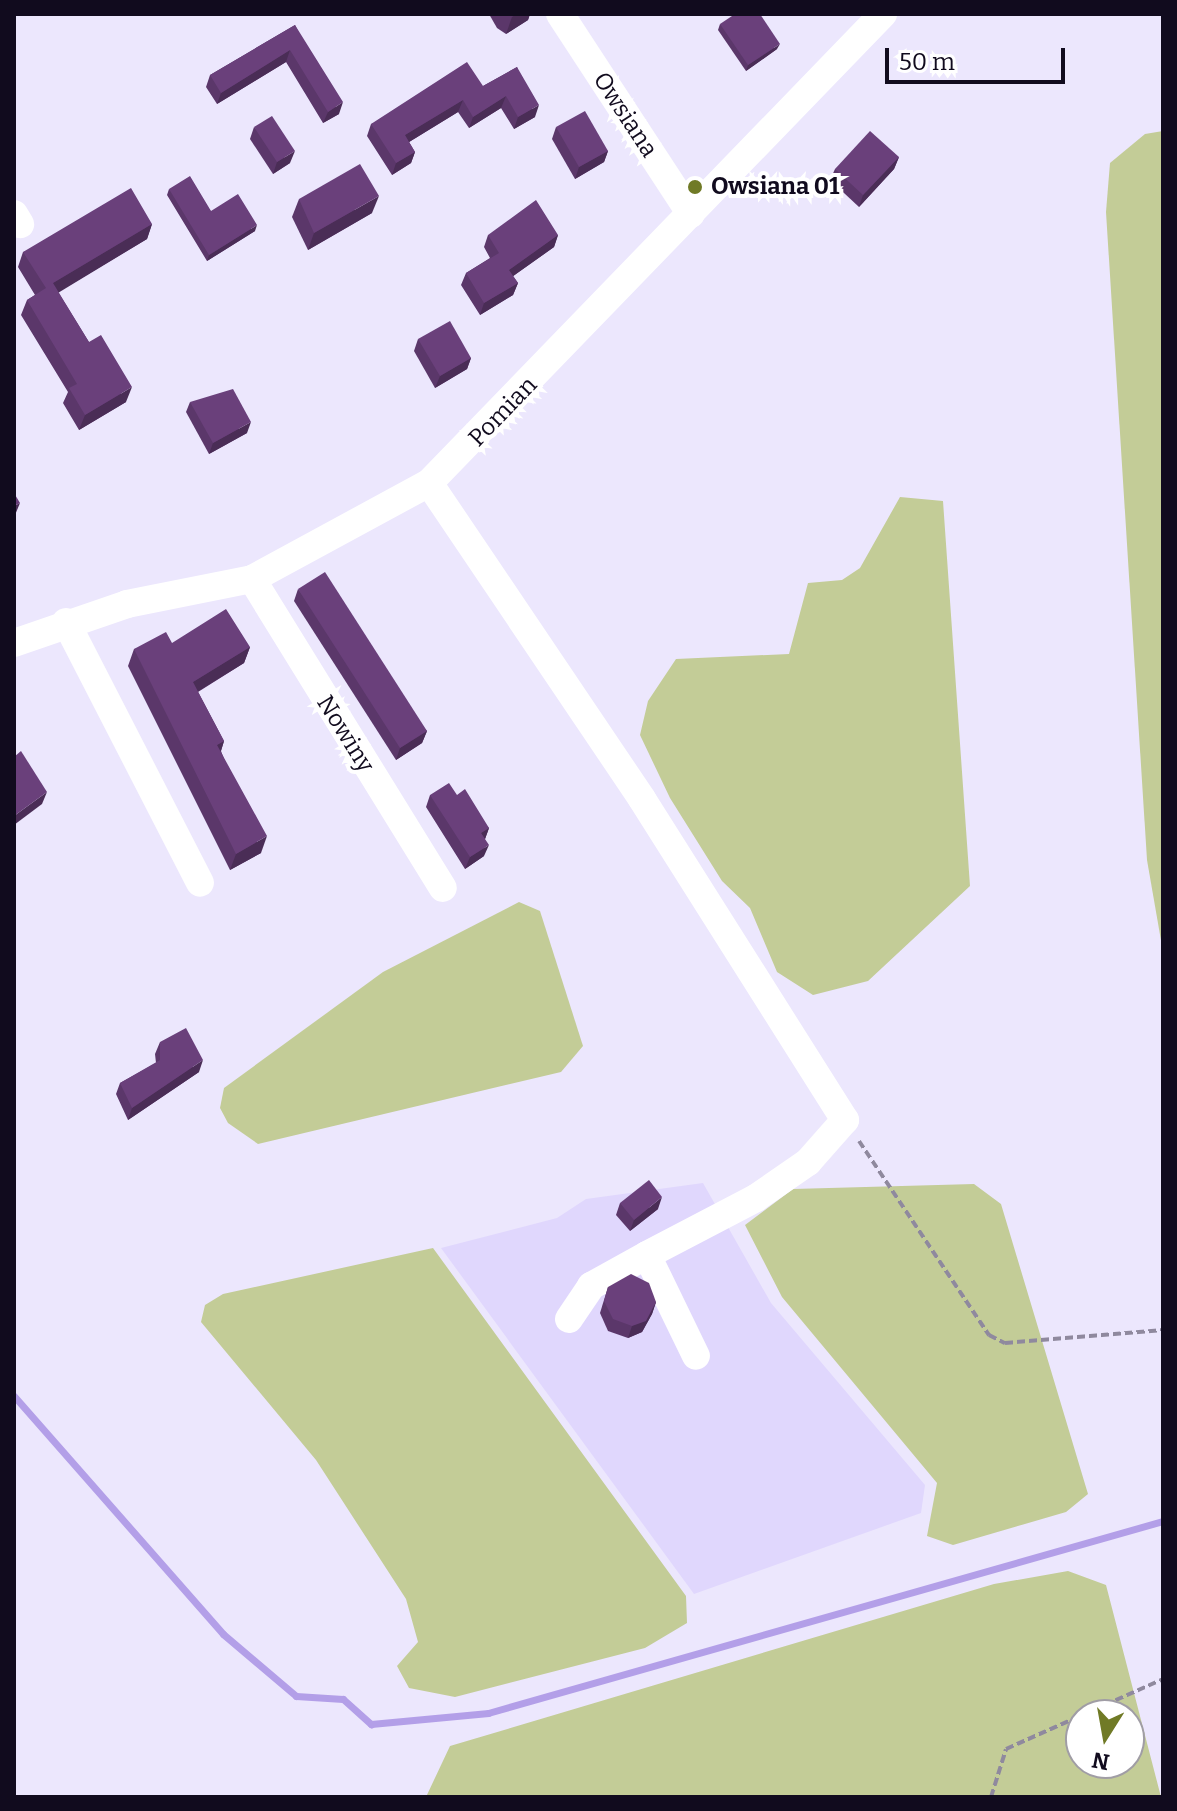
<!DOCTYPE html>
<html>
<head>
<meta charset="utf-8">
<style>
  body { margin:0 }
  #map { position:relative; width:1177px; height:1811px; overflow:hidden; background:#ece7fd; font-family:Bitter,serif }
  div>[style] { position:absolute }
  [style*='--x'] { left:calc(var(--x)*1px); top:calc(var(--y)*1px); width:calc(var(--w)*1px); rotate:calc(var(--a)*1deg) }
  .built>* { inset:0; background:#e0d7fd }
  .green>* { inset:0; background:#c3cc97 }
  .stream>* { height:7px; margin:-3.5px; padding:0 3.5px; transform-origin:3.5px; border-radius:3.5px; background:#b39fe8 }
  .path>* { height:4px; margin-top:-2px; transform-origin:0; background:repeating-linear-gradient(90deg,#8f899e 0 8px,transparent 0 12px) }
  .minor>* { height:28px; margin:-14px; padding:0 14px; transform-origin:14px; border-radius:14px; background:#fff }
  .wall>* { inset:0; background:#5b376a }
  .shaded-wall>* { inset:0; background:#4a2d56 }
  .building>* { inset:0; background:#6a407b }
  .dots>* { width:22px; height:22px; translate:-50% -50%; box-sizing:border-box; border:4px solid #fff; border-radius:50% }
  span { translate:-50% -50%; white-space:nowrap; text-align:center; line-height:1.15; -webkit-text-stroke:8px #fff; paint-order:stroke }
  .street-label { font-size:24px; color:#110b1e }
  .poi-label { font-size:24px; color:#110b1e; font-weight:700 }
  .left { translate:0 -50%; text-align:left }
  .frame { position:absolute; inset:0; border:16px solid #110b1e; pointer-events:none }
  .north { position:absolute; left:1065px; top:1699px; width:80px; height:80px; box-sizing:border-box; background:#fff; border:2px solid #a09da5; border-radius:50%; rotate:191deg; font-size:22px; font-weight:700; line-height:32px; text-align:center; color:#110b1e }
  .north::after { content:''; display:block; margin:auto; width:28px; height:36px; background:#707a26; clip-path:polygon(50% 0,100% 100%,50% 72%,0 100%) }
  .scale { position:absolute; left:885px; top:48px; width:180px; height:36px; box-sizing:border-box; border:4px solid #110b1e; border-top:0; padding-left:10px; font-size:24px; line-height:28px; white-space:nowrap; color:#110b1e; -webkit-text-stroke:6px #fff; paint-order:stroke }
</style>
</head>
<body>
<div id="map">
  <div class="built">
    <i style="clip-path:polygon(703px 1183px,771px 1303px,925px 1485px,921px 1513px,694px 1594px,441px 1248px,557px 1218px,586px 1199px)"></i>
  </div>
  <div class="green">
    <i style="clip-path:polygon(1163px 131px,1163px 952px,1147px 860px,1106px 212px,1110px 163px,1145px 134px)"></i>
    <i style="clip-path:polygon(900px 497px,943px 501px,970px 886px,868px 981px,813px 995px,777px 972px,750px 908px,722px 881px,670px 798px,640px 735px,648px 701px,676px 659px,789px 654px,808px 583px,842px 580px,860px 568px)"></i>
    <i style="clip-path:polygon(519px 902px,540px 911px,583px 1046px,561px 1072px,258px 1144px,228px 1123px,220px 1108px,224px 1088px,383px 972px)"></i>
    <i style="clip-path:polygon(974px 1184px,1001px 1204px,1088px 1494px,1066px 1512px,953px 1545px,927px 1536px,937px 1483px,782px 1297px,745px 1225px,793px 1189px)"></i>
    <i style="clip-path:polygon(433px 1248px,686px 1596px,687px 1623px,645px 1648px,455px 1697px,409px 1688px,397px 1666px,418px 1642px,406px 1599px,316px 1460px,201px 1322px,205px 1305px,223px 1294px)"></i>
    <i style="clip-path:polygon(evenodd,1068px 1571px,1106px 1585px,1161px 1797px,426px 1797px,450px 1746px,994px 1584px,1068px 1571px,1129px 1715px,1129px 1763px,1081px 1763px,1081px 1715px,1129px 1715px)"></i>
  </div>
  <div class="stream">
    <i style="--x:14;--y:1396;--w:317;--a:48.7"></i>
    <i style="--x:223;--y:1634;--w:96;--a:40.3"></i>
    <i style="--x:296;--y:1696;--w:47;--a:3.7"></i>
    <i style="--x:343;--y:1699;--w:38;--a:42"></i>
    <i style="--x:371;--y:1724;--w:118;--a:-5.4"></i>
    <i style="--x:488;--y:1713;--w:702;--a:-15.88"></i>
  </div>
  <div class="path">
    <i style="--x:859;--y:1141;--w:234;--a:56.2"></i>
    <i style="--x:989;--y:1335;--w:18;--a:27"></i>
    <i style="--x:1005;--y:1343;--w:159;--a:-4.7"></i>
    <i style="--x:991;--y:1797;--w:50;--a:-72.6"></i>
    <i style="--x:1006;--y:1749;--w:172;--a:-24"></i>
  </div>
  <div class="minor">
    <i style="--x:560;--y:14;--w:239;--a:56.8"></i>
    <i style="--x:14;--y:214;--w:12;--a:59"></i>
    <i style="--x:429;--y:483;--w:381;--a:56"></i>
    <i style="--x:642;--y:799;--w:380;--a:57.7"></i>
    <i style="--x:845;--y:1120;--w:56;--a:131.4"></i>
    <i style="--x:808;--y:1162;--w:63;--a:145.3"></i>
    <i style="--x:756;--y:1198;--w:123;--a:152.4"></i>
    <i style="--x:252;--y:579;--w:363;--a:58.3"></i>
    <i style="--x:66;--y:622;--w:293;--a:62.8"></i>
    <i style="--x:14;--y:643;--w:120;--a:-19"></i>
    <i style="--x:127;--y:604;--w:127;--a:-11.3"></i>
    <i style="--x:252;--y:579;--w:201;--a:-28.5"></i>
    <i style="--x:429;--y:483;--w:653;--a:-45.93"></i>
    <i style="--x:569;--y:1319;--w:40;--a:-56"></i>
    <i style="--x:591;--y:1286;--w:64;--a:-29"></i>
    <i style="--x:647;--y:1255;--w:112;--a:64.1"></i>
  </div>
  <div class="wall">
    <i style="clip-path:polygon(489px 14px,530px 14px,528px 20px,506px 34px,497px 28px)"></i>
    <i style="clip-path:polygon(720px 24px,777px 49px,746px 71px,718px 30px)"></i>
    <i style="clip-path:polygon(295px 25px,339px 114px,323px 123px,286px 62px,217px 104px,206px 87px,210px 75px)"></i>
    <i style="clip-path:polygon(517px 67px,535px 117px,514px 129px,501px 108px,469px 128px,458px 112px,409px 142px,415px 152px,411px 163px,392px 175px,367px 136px,371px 124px,483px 86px)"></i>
    <i style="clip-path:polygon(254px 127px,290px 163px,273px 174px,250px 139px)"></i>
    <i style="clip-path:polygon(556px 127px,608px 151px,604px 162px,575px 179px,552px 139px)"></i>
    <i style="clip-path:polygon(899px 157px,894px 169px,859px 207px,830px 180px,835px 169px)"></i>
    <i style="clip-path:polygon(169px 189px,211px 211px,255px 231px,207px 261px,167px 195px)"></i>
    <i style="clip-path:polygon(299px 199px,372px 213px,308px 250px,292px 217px)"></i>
    <i style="clip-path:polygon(152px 224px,147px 239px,58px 292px,126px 402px,79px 430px,63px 403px,68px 392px,21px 315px,27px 300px,35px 295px,18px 267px,23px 252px)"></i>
    <i style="clip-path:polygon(488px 235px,558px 235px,554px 247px,513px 276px,518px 283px,513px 295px,480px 315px,461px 285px,466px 273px,490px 258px,484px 247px)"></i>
    <i style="clip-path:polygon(418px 339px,471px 358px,467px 369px,435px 388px,414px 351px)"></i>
    <i style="clip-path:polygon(190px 402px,247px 433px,209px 454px,186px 412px)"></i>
    <i style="clip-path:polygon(298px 589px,427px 731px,422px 743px,396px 760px,294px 601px)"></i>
    <i style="clip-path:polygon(172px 643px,250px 647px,244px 663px,198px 692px,224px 741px,221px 751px,261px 853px,230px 870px,128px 666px,134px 649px)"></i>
    <i style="clip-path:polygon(430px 795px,457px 795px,489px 828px,485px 839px,484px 856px,465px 869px,426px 807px)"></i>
    <i style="clip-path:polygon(160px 1042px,199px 1072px,128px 1120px,116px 1094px,120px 1083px,156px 1063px,155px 1054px)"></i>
    <i style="clip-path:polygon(620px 1203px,658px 1209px,630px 1231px,616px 1215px)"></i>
    <i style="clip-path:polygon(608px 1287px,656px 1302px,652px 1314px,642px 1332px,628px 1338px,608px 1331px,600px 1313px)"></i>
  </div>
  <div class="shaded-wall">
    <i style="clip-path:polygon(517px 14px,530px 14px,528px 20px,506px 34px,512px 17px)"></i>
    <i style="clip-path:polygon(780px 44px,777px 49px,746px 71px,748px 65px)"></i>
    <i style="clip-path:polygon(290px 50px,286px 62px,217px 104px,221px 93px)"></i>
    <i style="clip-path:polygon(506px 96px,501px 108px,469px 128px,473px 117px)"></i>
    <i style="clip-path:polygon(463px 100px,458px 112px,401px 147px,405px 135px)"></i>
    <i style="clip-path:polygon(343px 102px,339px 114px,323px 123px,328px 112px)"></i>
    <i style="clip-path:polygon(539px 105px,535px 117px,514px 129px,518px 117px)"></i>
    <i style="clip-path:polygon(295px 151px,290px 163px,273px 174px,277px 162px)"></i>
    <i style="clip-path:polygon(608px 151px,604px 162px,575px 179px,579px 167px)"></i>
    <i style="clip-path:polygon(415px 152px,411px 163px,392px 175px,396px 163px)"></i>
    <i style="clip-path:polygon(899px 157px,894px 169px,859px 207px,863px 195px)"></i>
    <i style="clip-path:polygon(379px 196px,372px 213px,308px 250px,314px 233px)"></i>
    <i style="clip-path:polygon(152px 224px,147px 239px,48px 299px,53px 283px)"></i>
    <i style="clip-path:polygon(257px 225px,255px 231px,207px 261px,209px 255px)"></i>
    <i style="clip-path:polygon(558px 235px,554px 247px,505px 282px,509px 270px)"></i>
    <i style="clip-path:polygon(518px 283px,513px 295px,480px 315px,484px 303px)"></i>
    <i style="clip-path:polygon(471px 358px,467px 369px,435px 388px,440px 376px)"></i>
    <i style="clip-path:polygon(132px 387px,126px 402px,79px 430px,85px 415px)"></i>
    <i style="clip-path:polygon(251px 422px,247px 433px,209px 454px,213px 443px)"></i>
    <i style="clip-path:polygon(20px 503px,15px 515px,14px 516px,14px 506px)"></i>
    <i style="clip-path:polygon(250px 647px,244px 663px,187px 698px,193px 682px)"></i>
    <i style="clip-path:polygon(427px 731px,422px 743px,396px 760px,400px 748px)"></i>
    <i style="clip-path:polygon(224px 741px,219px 757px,217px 745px)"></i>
    <i style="clip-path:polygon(47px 792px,42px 804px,14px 825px,14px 816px)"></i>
    <i style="clip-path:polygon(489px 828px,485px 839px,481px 833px)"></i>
    <i style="clip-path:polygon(267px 836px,261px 853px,230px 870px,236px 854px)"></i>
    <i style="clip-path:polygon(489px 845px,484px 856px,465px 869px,470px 857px)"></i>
    <i style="clip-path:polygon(203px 1060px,199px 1072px,128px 1120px,132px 1108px)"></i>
    <i style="clip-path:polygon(662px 1197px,658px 1209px,630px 1231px,634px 1220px)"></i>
    <i style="clip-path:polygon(656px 1302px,652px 1314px,642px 1332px,628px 1338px,632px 1326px)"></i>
  </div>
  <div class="building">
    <i style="clip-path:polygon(735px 14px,760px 14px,780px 44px,748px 65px,720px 24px)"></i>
    <i style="clip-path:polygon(295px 25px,343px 102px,328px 112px,290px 50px,221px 93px,210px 75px)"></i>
    <i style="clip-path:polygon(467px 62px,483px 86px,517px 67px,539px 105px,518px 117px,506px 96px,473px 117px,463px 100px,405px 135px,415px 152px,396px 163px,371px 124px)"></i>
    <i style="clip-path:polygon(585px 111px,608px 151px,579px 167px,556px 127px)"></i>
    <i style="clip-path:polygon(272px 116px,295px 151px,277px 162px,254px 127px)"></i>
    <i style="clip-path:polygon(870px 131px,899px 157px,863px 195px,835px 169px)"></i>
    <i style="clip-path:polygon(360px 164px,379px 196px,314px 233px,299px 199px)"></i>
    <i style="clip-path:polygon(190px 176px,211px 211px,238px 194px,257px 225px,209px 255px,169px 189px)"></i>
    <i style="clip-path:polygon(131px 188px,152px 224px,53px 283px,89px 342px,101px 335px,132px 387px,85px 415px,69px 388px,77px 384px,27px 300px,46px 288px,23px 252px)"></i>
    <i style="clip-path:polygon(536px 200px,558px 235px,509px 270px,518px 283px,484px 303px,466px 273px,499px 253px,488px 235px)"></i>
    <i style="clip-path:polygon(450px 321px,471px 358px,440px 376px,418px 339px)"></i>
    <i style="clip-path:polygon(233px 389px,251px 422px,213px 443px,190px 402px)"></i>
    <i style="clip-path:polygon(14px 493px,20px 503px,14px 506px)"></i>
    <i style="clip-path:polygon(325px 572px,427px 731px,400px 748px,298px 589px)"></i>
    <i style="clip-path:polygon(226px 609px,250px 647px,193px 682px,224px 741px,217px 745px,267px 836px,236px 854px,134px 649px,166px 632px,172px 643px)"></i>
    <i style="clip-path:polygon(21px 751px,47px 792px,14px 816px,14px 757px)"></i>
    <i style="clip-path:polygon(449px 783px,457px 795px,465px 789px,489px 828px,481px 833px,489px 845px,470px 857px,430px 795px)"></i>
    <i style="clip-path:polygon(186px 1028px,203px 1060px,132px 1108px,120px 1083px,160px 1060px,160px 1042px)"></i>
    <i style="clip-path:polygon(649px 1180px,662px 1197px,634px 1220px,620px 1203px)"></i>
    <i style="clip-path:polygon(631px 1274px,649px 1283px,656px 1302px,646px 1321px,632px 1326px,613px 1319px,604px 1301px,608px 1287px)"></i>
  </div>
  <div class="dots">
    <i style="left:695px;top:187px;background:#707a26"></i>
  </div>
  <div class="street-label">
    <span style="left:625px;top:115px;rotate:57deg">Owsiana</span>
    <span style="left:503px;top:412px;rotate:-46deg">Pomian</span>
    <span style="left:345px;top:734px;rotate:58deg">Nowiny</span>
  </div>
  <div class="poi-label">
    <span class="left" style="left:711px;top:187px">Owsiana 01</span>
  </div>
  <div class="frame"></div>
  <div class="north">N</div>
  <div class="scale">50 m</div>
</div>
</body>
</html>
